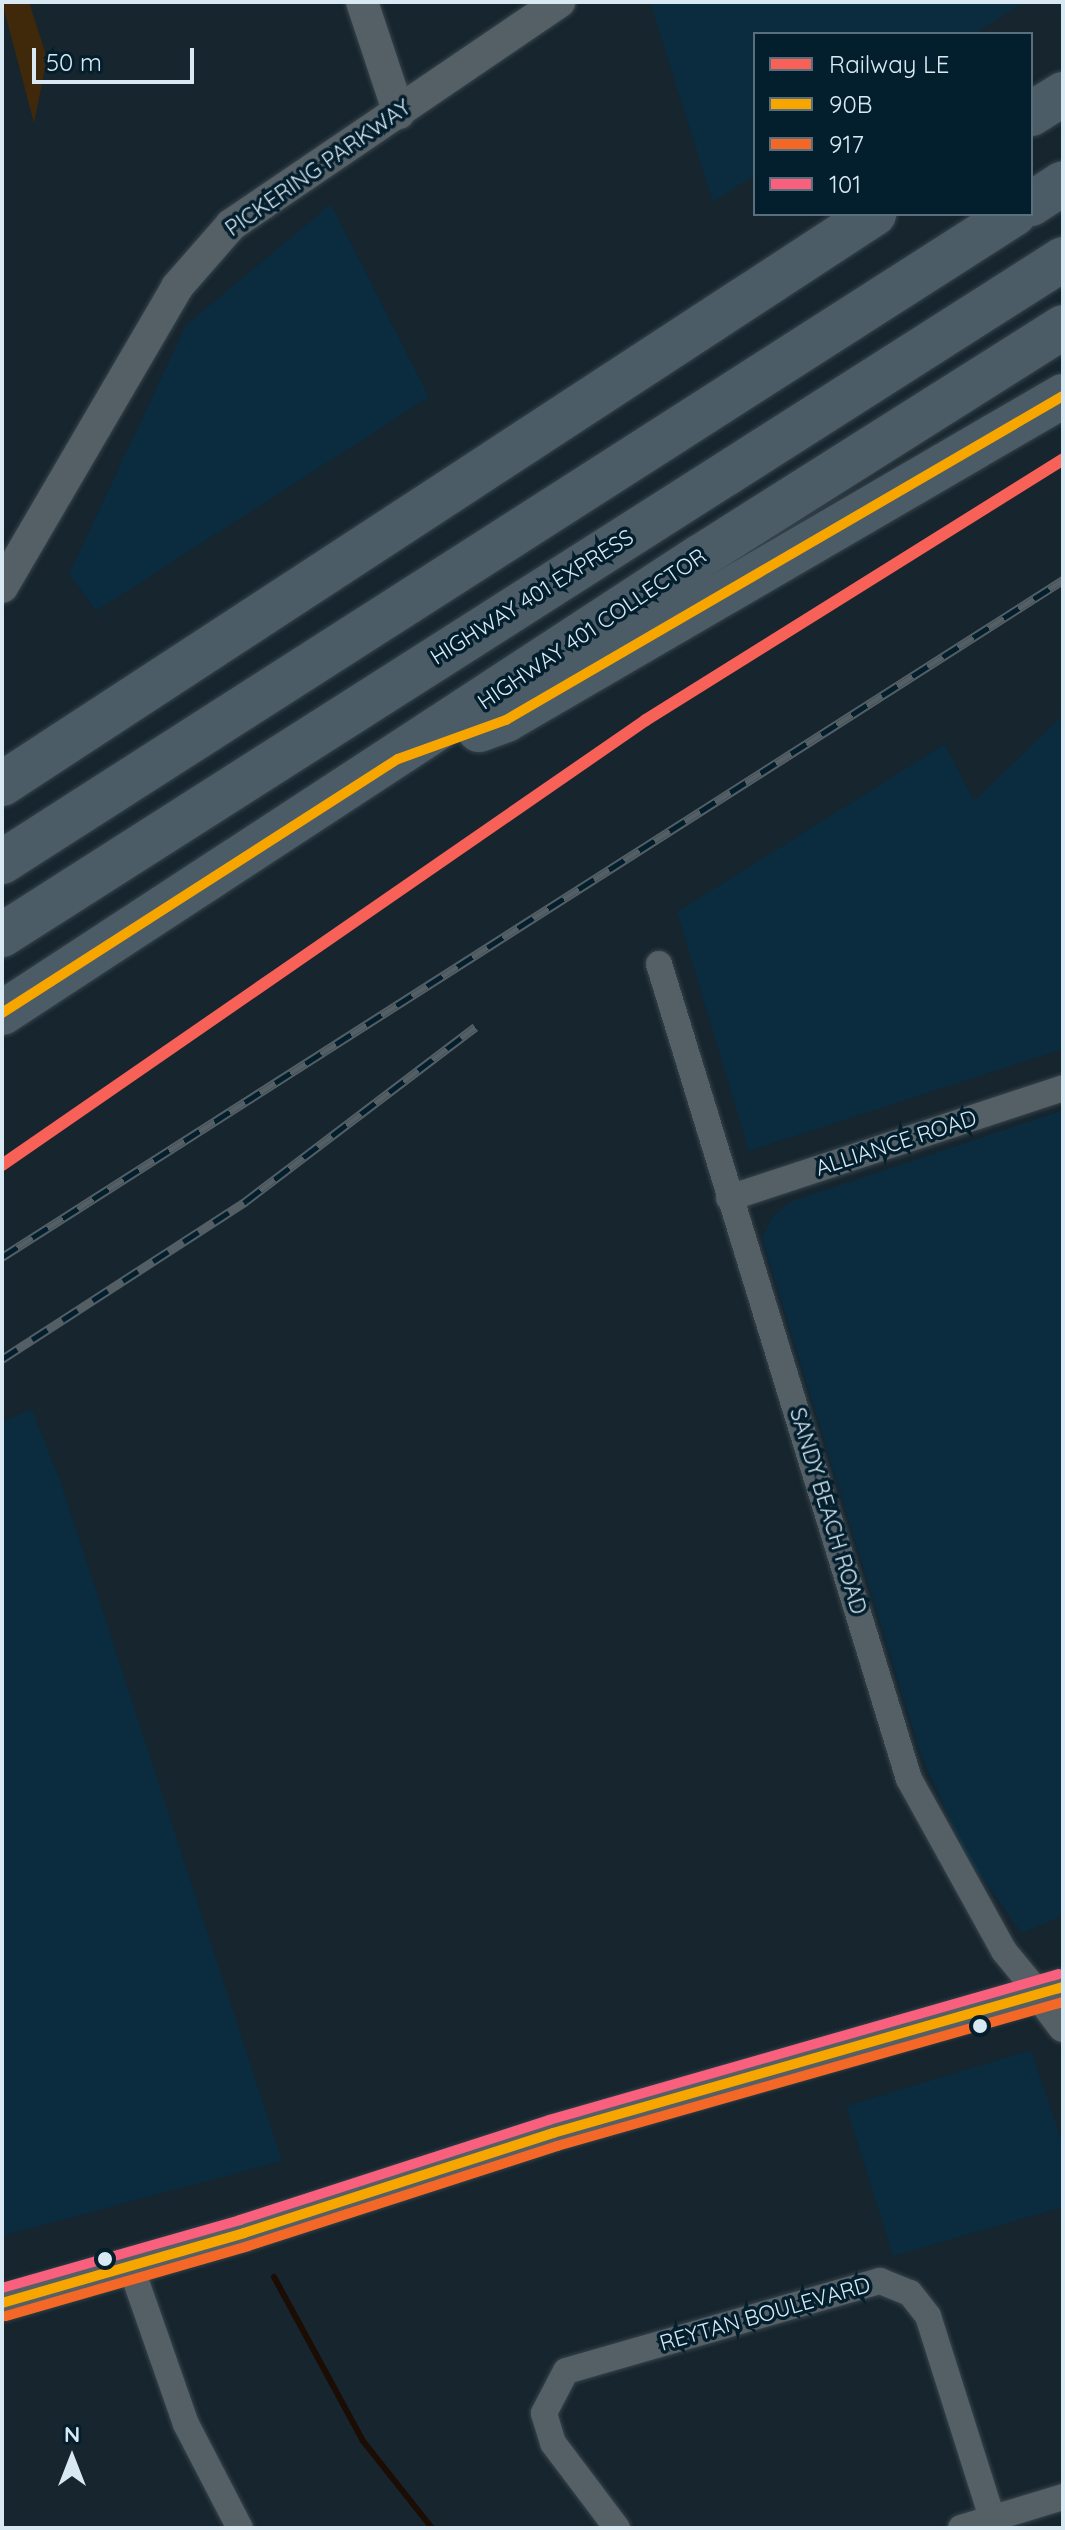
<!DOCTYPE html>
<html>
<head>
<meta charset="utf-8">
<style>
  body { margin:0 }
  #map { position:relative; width:1065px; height:2530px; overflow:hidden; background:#16252e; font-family:Quicksand,sans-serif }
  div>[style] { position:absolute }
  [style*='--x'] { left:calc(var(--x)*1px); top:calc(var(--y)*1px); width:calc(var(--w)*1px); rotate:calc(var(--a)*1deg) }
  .built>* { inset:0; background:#0a2c3e }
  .green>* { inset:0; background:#3f290a }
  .stream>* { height:6px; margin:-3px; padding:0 3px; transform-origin:3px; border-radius:3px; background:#1b0c04 }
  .roads { filter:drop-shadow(0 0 2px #37434a) drop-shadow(0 0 2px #37434a) }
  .minor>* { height:26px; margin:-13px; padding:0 13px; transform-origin:13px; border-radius:13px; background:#545f66 }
  .tertiary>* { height:32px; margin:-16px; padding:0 16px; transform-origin:16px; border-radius:16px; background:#545f66 }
  .secondary>* { height:36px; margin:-18px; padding:0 18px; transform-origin:18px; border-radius:18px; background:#545f66 }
  .motorway>* { height:44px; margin:-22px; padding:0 22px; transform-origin:22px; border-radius:22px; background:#4c5c67 }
  .rail>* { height:9px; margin-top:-4.5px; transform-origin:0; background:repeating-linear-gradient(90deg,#031e2d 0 18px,#535f65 0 36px); box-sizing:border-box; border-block:2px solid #535f65 }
  .bus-1>* { height:10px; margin:-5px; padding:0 5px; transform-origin:5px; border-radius:5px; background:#f7a600 }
  .bus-2>* { height:10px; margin:-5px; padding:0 5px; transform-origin:5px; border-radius:5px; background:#f36827 }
  .bus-3>* { height:10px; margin:-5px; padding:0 5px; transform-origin:5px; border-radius:5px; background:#f8607d }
  .rail-1>* { height:12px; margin:-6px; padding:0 6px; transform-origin:6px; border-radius:6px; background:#f76157 }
  .dots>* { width:22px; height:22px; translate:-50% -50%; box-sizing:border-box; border:4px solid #031e2d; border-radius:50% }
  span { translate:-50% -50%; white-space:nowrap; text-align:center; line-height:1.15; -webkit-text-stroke:7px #031e2d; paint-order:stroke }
  .street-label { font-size:22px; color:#d9e9f4 }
  .frame { position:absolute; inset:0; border:4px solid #d9e9f4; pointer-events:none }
  .legend { position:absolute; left:753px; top:32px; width:280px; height:184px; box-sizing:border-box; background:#031e2d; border:2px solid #596f7d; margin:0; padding:10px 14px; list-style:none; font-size:24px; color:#d9e9f4 }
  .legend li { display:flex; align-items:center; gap:16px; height:40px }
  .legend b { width:40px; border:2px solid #596f7d }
  .north { position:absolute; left:32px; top:2418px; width:80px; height:80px; -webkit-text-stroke:6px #031e2d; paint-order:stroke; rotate:0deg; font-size:22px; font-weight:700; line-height:32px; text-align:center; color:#d9e9f4 }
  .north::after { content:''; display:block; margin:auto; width:28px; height:36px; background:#d9e9f4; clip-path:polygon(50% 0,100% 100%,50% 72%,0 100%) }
  .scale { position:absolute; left:32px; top:48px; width:162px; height:36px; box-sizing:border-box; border:4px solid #d9e9f4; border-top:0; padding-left:10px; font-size:24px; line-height:28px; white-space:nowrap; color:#d9e9f4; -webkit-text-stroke:6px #031e2d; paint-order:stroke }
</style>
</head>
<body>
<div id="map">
  <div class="built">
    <i style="clip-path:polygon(650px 2px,1024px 2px,974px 34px,755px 34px,755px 175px,713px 202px)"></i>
    <i style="clip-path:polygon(331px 204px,429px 397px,96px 611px,69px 574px,186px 325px)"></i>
    <i style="clip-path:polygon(1063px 715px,1063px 1049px,749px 1151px,677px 912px,945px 744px,974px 801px)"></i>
    <i style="clip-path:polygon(1063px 1110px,1063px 1916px,1022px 1933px,967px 1857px,921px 1755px,762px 1238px,772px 1217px,790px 1202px)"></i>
    <i style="clip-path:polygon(32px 1409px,61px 1483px,282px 2161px,2px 2236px,2px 1422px)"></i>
    <i style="clip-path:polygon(1031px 2050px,1063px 2144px,1063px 2207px,893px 2256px,846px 2106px)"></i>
  </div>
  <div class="green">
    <i style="clip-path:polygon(2px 2px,29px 2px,47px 58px,34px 123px)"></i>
  </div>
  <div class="stream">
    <i style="--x:274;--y:2277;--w:187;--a:61.5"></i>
    <i style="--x:363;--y:2441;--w:111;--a:51.6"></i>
  </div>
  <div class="roads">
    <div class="minor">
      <i style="--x:659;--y:964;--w:852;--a:72.95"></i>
      <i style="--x:909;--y:1779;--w:196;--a:61.1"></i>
      <i style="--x:1004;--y:1951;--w:57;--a:50.7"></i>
      <i style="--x:729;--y:1198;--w:352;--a:-18.2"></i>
      <i style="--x:131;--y:2267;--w:166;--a:70.7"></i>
      <i style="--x:186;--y:2424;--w:117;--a:62.6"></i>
      <i style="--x:617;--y:2528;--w:106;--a:-127"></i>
      <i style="--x:553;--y:2443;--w:31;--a:-107"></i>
      <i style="--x:544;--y:2413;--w:47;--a:-62.4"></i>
      <i style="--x:566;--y:2371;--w:327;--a:-16"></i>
      <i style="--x:880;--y:2281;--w:32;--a:22"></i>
      <i style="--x:910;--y:2293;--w:29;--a:52"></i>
      <i style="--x:928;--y:2316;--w:212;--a:72.4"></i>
      <i style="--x:961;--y:2528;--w:107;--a:-16.9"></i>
    </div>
    <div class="tertiary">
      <i style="--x:362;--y:2;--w:117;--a:71.6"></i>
      <i style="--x:2;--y:587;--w:347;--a:-59.7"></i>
      <i style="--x:177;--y:287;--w:82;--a:-48.9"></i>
      <i style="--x:231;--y:225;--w:397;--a:-34.2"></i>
      <i style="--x:1040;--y:1995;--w:39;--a:53"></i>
    </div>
    <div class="secondary">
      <i style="--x:2;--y:2303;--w:252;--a:-16.1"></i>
      <i style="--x:244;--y:2233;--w:325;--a:-17.9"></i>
      <i style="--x:553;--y:2133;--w:530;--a:-15.98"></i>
    </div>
    <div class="motorway">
      <i style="--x:1031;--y:114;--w:38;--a:-32"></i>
      <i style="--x:1031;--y:204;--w:38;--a:-33"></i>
      <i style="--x:479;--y:730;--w:29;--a:-20"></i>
      <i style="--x:506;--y:720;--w:644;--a:-30.19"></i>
      <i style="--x:2;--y:784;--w:1042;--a:-33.17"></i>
      <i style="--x:2;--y:862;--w:1202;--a:-32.63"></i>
      <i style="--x:2;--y:935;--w:1258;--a:-32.5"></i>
      <i style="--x:2;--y:1013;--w:835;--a:-33.18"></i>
      <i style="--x:701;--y:556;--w:428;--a:-32.3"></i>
    </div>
  </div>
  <div class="rail">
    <i style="--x:2;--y:1257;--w:1259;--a:-32.54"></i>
    <i style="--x:2;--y:1359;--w:291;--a:-32.9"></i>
    <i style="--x:246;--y:1201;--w:288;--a:-37.2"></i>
  </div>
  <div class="bus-1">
    <i style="--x:2;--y:1013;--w:470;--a:-32.7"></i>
    <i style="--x:398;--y:759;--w:115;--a:-19.9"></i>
    <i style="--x:506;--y:720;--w:644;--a:-30.19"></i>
    <i style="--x:2;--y:2303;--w:252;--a:-16.1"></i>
    <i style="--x:244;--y:2233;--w:325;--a:-17.9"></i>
    <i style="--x:553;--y:2133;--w:530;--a:-15.98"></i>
  </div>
  <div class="bus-2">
    <i style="--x:6;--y:2316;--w:252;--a:-16.1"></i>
    <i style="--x:248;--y:2246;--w:325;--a:-17.9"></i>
    <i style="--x:557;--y:2146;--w:526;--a:-15.89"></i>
  </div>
  <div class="bus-3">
    <i style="--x:2;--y:2288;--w:248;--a:-15.9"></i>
    <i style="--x:240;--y:2220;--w:325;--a:-17.9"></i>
    <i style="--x:549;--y:2120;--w:530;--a:-15.98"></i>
  </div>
  <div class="rail-1">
    <i style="--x:2;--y:1165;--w:783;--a:-34.64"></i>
    <i style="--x:646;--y:720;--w:492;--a:-32"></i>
  </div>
  <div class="dots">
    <i style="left:980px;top:2026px;background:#d9e9f4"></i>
    <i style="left:105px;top:2259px;background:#d9e9f4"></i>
  </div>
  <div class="street-label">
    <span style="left:318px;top:168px;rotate:-35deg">PICKERING PARKWAY</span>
    <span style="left:532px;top:597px;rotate:-32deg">HIGHWAY 401 EXPRESS</span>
    <span style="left:592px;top:629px;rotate:-34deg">HIGHWAY 401 COLLECTOR</span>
    <span style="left:896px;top:1143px;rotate:-18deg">ALLIANCE ROAD</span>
    <span style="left:828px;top:1511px;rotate:73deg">SANDY BEACH ROAD</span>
    <span style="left:765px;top:2314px;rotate:-16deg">REYTAN BOULEVARD</span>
  </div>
  <div class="frame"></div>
  <ul class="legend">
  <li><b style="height:10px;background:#f76157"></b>Railway LE</li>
  <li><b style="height:10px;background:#f7a600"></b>90B</li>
  <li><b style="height:10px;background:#f36827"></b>917</li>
  <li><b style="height:10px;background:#f8607d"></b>101</li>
  </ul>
  <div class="north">N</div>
  <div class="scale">50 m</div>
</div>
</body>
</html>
